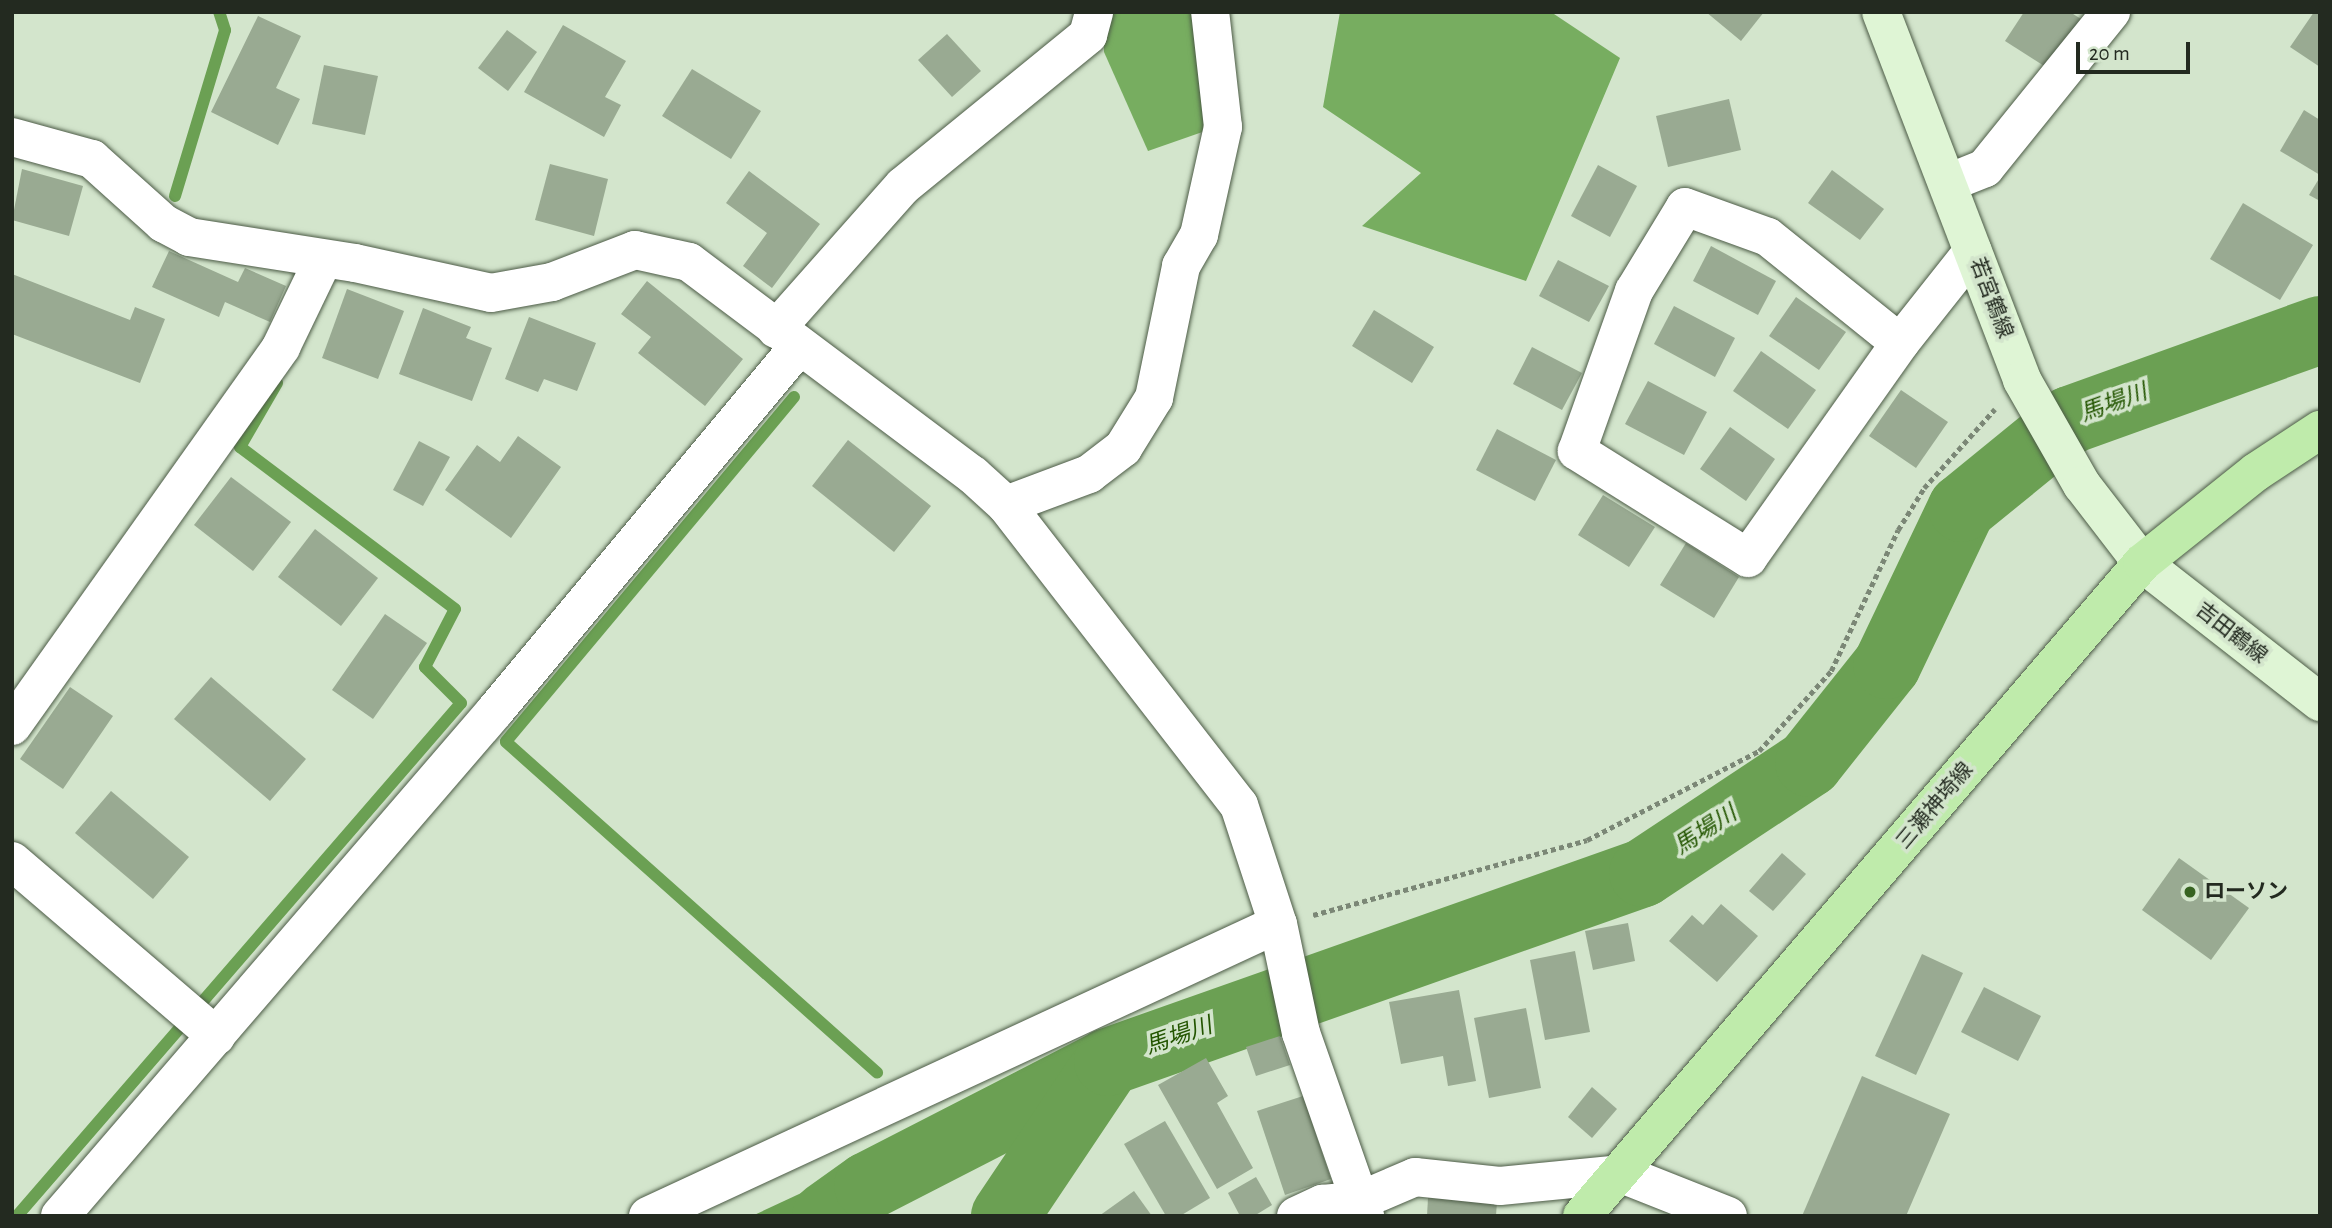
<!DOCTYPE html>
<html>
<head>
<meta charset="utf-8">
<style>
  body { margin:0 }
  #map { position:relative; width:2332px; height:1228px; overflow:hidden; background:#d3e5cc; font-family:"Alegreya Sans","Noto Sans JP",sans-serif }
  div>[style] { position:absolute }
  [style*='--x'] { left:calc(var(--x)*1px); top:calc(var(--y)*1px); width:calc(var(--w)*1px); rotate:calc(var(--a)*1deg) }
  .forest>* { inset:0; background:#77ad60 }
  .water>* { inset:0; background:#6ba053 }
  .stream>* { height:12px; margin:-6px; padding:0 6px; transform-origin:6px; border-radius:6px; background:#6ba053 }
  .river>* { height:68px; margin:-34px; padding:0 34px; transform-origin:34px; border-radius:34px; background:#6ba053 }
  .building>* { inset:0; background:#99aa92 }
  .path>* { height:4.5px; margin-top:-2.25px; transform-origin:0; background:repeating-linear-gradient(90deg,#7b8776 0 5px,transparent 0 8.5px) }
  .roads { filter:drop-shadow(0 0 2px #4c5b46) drop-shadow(0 0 2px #4c5b46) }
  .street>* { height:38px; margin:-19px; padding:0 19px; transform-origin:19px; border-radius:19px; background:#fff }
  .secondary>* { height:38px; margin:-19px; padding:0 19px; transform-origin:19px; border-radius:19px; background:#dff5d5 }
  .primary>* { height:38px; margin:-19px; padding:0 19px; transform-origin:19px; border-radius:19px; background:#bfebab }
  .dots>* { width:19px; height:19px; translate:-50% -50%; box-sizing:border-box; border:4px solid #d3e5cc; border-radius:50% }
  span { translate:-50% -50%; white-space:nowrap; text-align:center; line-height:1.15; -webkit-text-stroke:7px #d3e5cc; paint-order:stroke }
  .street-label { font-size:21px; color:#232a20 }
  .poi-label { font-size:21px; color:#232a20; font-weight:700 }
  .left { translate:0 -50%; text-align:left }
  .water-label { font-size:23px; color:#235500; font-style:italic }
  .frame { position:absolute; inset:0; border:14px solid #232a20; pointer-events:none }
  .scale { position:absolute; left:2076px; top:42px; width:114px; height:32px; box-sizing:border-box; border:4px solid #232a20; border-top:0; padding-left:9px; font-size:21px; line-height:24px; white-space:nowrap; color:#232a20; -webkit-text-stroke:5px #d3e5cc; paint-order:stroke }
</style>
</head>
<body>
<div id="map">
  <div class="forest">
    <i style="clip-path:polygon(1104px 12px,1197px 12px,1211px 129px,1148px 151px,1104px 52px)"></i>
    <i style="clip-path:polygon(1340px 12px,1551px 12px,1620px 58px,1526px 281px,1362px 226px,1421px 173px,1323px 107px)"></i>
  </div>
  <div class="water">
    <i style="clip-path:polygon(982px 1109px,987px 1156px,857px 1216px,752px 1216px)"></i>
  </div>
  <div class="stream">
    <i style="--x:175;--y:196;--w:173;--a:-73.2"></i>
    <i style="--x:225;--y:30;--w:19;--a:-108"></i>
    <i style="--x:794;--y:397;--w:449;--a:129.9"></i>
    <i style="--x:506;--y:742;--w:497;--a:41.7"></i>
    <i style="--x:17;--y:1216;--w:678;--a:-49.12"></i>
    <i style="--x:461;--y:703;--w:51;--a:-135"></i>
    <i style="--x:425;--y:667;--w:65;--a:-62.7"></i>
    <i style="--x:455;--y:609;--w:269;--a:-143"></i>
    <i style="--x:240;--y:447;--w:74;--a:-60"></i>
  </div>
  <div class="river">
    <i style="--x:826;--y:1216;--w:52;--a:-35.5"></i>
    <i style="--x:868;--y:1186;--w:264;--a:-27.2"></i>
    <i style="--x:1005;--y:1216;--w:185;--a:-56.2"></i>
    <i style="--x:1108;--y:1062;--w:567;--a:-19.46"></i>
    <i style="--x:1643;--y:873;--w:199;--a:-33.5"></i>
    <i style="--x:1809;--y:763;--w:125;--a:-51.5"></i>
    <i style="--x:1887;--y:665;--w:174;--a:-64.5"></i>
    <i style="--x:1962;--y:508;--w:139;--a:-39.2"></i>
    <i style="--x:2070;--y:420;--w:266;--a:-19.8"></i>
  </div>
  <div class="building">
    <i style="clip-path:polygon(1706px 12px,1764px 12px,1741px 41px)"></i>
    <i style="clip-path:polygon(2024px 12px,2070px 12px,2081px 19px,2049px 69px,2005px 41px)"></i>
    <i style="clip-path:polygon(2314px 12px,2320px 12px,2320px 67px,2290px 47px)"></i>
    <i style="clip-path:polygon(258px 16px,301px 36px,276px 88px,300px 99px,278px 145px,211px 112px)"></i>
    <i style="clip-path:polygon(563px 25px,626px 61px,605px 97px,621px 105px,604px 137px,524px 92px)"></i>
    <i style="clip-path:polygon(507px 30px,537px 52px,508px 91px,478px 68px)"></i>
    <i style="clip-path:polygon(947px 34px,981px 71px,952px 97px,918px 60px)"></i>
    <i style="clip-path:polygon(324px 65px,378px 76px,365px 135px,312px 124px)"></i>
    <i style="clip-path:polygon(692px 69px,761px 111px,731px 159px,662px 116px)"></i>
    <i style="clip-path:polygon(1729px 99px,1741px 150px,1668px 167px,1656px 116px)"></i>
    <i style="clip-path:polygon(2304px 110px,2320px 120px,2320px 175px,2280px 151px)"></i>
    <i style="clip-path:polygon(550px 164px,608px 179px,594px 236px,535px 220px)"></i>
    <i style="clip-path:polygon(1598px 165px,1637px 186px,1610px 237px,1571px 216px)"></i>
    <i style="clip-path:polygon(22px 169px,83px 186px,69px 236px,12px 220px)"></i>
    <i style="clip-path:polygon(1832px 170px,1884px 209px,1860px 240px,1808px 203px)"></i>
    <i style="clip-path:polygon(749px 171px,820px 224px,772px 288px,743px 266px,767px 233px,726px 203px)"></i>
    <i style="clip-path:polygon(2320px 177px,2320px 201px,2309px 195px)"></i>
    <i style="clip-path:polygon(2243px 203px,2313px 245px,2280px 300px,2210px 259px)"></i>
    <i style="clip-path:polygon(1711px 246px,1776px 281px,1758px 315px,1693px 281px)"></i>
    <i style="clip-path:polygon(169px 251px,238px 282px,245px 268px,286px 286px,270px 322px,225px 302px,219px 317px,152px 287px)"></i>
    <i style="clip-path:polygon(1558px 260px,1609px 286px,1589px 322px,1539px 296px)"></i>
    <i style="clip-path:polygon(12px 274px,130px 320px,135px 307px,165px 319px,140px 383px,12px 334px)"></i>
    <i style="clip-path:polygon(647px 281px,743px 359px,705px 406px,638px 353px,651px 337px,621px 314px)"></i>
    <i style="clip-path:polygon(347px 289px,404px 311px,378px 379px,322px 358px)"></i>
    <i style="clip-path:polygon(1796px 297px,1846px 332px,1819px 370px,1769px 336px)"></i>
    <i style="clip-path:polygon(1674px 306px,1735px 338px,1715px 377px,1654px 344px)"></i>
    <i style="clip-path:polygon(423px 308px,471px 327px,466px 338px,492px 348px,472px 401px,399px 374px)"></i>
    <i style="clip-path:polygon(1374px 310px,1434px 347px,1412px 383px,1352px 346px)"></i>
    <i style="clip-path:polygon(529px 317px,596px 343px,577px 391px,544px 379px,538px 392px,505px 379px)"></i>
    <i style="clip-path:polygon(1532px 347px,1582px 373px,1562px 410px,1513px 384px)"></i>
    <i style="clip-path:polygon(1761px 351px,1816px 390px,1788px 429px,1733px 391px)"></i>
    <i style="clip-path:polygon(1648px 381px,1707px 412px,1684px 455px,1625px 424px)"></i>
    <i style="clip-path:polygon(1901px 390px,1948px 422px,1916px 468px,1869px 436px)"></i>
    <i style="clip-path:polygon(1730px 427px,1775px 459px,1746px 501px,1700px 469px)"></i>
    <i style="clip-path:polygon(1497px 429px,1556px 460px,1535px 501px,1476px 470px)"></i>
    <i style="clip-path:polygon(518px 436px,561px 467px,511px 538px,445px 490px,477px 445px,500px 462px)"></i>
    <i style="clip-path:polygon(848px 440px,931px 506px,894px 552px,812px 486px)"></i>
    <i style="clip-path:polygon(419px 441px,450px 457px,423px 506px,393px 490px)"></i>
    <i style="clip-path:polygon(231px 477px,291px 522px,253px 571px,194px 525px)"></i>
    <i style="clip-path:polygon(1603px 495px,1655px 527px,1629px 567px,1578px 535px)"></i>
    <i style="clip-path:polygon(315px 529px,378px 578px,341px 626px,278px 577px)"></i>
    <i style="clip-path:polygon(1686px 543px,1739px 577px,1714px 618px,1660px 585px)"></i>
    <i style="clip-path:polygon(385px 614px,427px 643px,373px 719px,332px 690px)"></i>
    <i style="clip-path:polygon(211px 677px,306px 759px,270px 801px,174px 719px)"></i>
    <i style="clip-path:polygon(70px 687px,113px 716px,63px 789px,20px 759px)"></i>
    <i style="clip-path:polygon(111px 791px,189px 857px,153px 899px,75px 833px)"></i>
    <i style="clip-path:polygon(1782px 853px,1806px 874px,1773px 911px,1749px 891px)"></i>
    <i style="clip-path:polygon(2179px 858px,2249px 908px,2211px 960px,2142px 910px)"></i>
    <i style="clip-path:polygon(1721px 904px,1758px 936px,1717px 982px,1669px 941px,1692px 915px,1703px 925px)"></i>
    <i style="clip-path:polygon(1628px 923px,1635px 961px,1593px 970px,1585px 931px)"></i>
    <i style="clip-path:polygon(1575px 951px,1590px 1032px,1545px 1040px,1530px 960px)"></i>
    <i style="clip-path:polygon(1922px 954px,1963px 973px,1916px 1075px,1875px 1056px)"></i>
    <i style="clip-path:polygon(1984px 987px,2041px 1016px,2018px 1061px,1961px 1032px)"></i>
    <i style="clip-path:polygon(1459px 990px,1476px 1081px,1448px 1086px,1443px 1056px,1401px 1064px,1389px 1002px)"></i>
    <i style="clip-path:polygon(1526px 1008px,1541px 1088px,1489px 1098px,1474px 1018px)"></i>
    <i style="clip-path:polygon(1280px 1036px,1290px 1065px,1256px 1076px,1246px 1047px)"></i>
    <i style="clip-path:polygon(1206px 1058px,1228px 1096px,1217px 1103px,1253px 1168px,1217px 1189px,1158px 1085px)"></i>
    <i style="clip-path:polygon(1862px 1076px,1950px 1114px,1906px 1216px,1802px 1216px)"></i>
    <i style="clip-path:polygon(1592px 1087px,1617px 1109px,1592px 1138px,1568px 1117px)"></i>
    <i style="clip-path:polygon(1303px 1096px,1331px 1179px,1285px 1195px,1257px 1111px)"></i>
    <i style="clip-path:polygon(1165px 1121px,1210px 1198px,1180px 1216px,1166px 1216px,1124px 1144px)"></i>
    <i style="clip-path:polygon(1256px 1177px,1272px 1205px,1254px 1216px,1240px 1216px,1228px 1193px)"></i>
    <i style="clip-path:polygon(1134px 1191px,1152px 1216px,1099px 1216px)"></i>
    <i style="clip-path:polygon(1428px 1198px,1497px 1201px,1496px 1216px,1427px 1216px)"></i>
  </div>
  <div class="path">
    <i style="--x:1313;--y:915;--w:284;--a:-15.3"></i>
    <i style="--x:1587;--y:840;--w:194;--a:-27.4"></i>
    <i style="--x:1759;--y:751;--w:108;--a:-48"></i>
    <i style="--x:1831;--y:671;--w:156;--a:-64.6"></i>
    <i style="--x:1898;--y:530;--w:49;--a:-58.2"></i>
    <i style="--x:1924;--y:488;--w:106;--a:-48.1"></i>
  </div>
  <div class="roads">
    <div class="street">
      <i style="--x:12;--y:137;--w:83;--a:15.4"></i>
      <i style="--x:92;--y:159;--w:96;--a:42"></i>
      <i style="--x:163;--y:223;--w:30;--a:28"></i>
      <i style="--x:189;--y:237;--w:168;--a:8.9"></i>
      <i style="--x:355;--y:263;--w:139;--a:12.4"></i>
      <i style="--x:491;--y:293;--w:62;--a:-10.2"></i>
      <i style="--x:552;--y:282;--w:89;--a:-21.1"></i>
      <i style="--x:635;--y:250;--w:55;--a:12.5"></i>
      <i style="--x:689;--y:262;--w:355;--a:36.9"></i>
      <i style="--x:973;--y:475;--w:45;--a:42.3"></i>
      <i style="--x:1006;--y:505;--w:380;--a:52.2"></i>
      <i style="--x:1239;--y:805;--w:125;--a:71.9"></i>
      <i style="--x:1278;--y:924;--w:111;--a:78.1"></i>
      <i style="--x:1301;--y:1033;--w:194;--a:70.7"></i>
      <i style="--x:1948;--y:183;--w:40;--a:-22"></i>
      <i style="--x:1985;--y:168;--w:201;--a:-51.1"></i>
      <i style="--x:776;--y:329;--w:191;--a:-48.4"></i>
      <i style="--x:903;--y:186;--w:239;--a:-39.2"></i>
      <i style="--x:1088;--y:35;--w:24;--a:-75"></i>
      <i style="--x:1900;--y:343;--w:263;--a:125.3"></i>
      <i style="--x:1748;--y:558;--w:202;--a:-148"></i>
      <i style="--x:1577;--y:451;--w:170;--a:-70.4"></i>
      <i style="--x:1634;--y:291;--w:98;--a:-58.7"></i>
      <i style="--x:1685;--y:207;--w:88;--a:19.9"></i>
      <i style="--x:1768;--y:237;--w:169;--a:38.8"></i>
      <i style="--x:1900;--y:343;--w:117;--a:-51.6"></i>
      <i style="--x:1006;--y:505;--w:89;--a:-20.5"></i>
      <i style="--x:1089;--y:474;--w:43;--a:-37.4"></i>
      <i style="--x:1123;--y:448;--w:59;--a:-58.2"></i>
      <i style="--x:1154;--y:398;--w:135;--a:-78.4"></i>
      <i style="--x:1181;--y:266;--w:36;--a:-60"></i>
      <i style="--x:1199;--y:235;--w:111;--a:-77.5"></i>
      <i style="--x:1223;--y:127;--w:116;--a:-96.4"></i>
      <i style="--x:12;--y:726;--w:465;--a:-54.6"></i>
      <i style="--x:281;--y:347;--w:97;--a:-64.2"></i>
      <i style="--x:12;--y:861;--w:269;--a:40.6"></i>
      <i style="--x:60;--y:1216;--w:667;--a:-49.26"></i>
      <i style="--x:495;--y:711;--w:475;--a:-50.2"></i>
      <i style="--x:648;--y:1216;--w:694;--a:-24.87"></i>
      <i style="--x:1296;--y:1216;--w:29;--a:-25"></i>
      <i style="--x:1322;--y:1204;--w:37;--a:-5"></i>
      <i style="--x:1359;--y:1201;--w:61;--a:-23.2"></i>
      <i style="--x:1415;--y:1177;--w:85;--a:6"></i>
      <i style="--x:1500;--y:1186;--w:123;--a:-5.6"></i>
      <i style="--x:1622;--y:1174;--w:114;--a:21.6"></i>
    </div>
    <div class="secondary">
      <i style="--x:1881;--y:12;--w:394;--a:69"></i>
      <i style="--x:2022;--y:380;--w:121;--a:60.3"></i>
      <i style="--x:2082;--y:485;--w:98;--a:52.4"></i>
      <i style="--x:2142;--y:563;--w:226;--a:38"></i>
    </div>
    <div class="primary">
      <i style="--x:1582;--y:1216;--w:860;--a:-49.38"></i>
      <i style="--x:2142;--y:563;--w:146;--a:-38.6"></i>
      <i style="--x:2256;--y:472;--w:77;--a:-33.3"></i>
    </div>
  </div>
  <div class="dots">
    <i style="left:2190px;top:892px;background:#376321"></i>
  </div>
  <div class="street-label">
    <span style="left:1991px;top:298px;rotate:69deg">若宮鶴線</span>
    <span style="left:2231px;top:633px;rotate:38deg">吉田鶴線</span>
    <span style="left:1935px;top:806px;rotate:-50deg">三瀬神埼線</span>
  </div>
  <div class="poi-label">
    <span class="left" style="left:2204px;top:892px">ローソン</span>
  </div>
  <div class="water-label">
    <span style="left:2114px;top:404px;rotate:-20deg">馬場川</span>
    <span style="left:1706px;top:831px;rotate:-33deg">馬場川</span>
    <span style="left:1179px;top:1037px;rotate:-19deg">馬場川</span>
  </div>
  <div class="frame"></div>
  <div class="scale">20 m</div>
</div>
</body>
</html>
